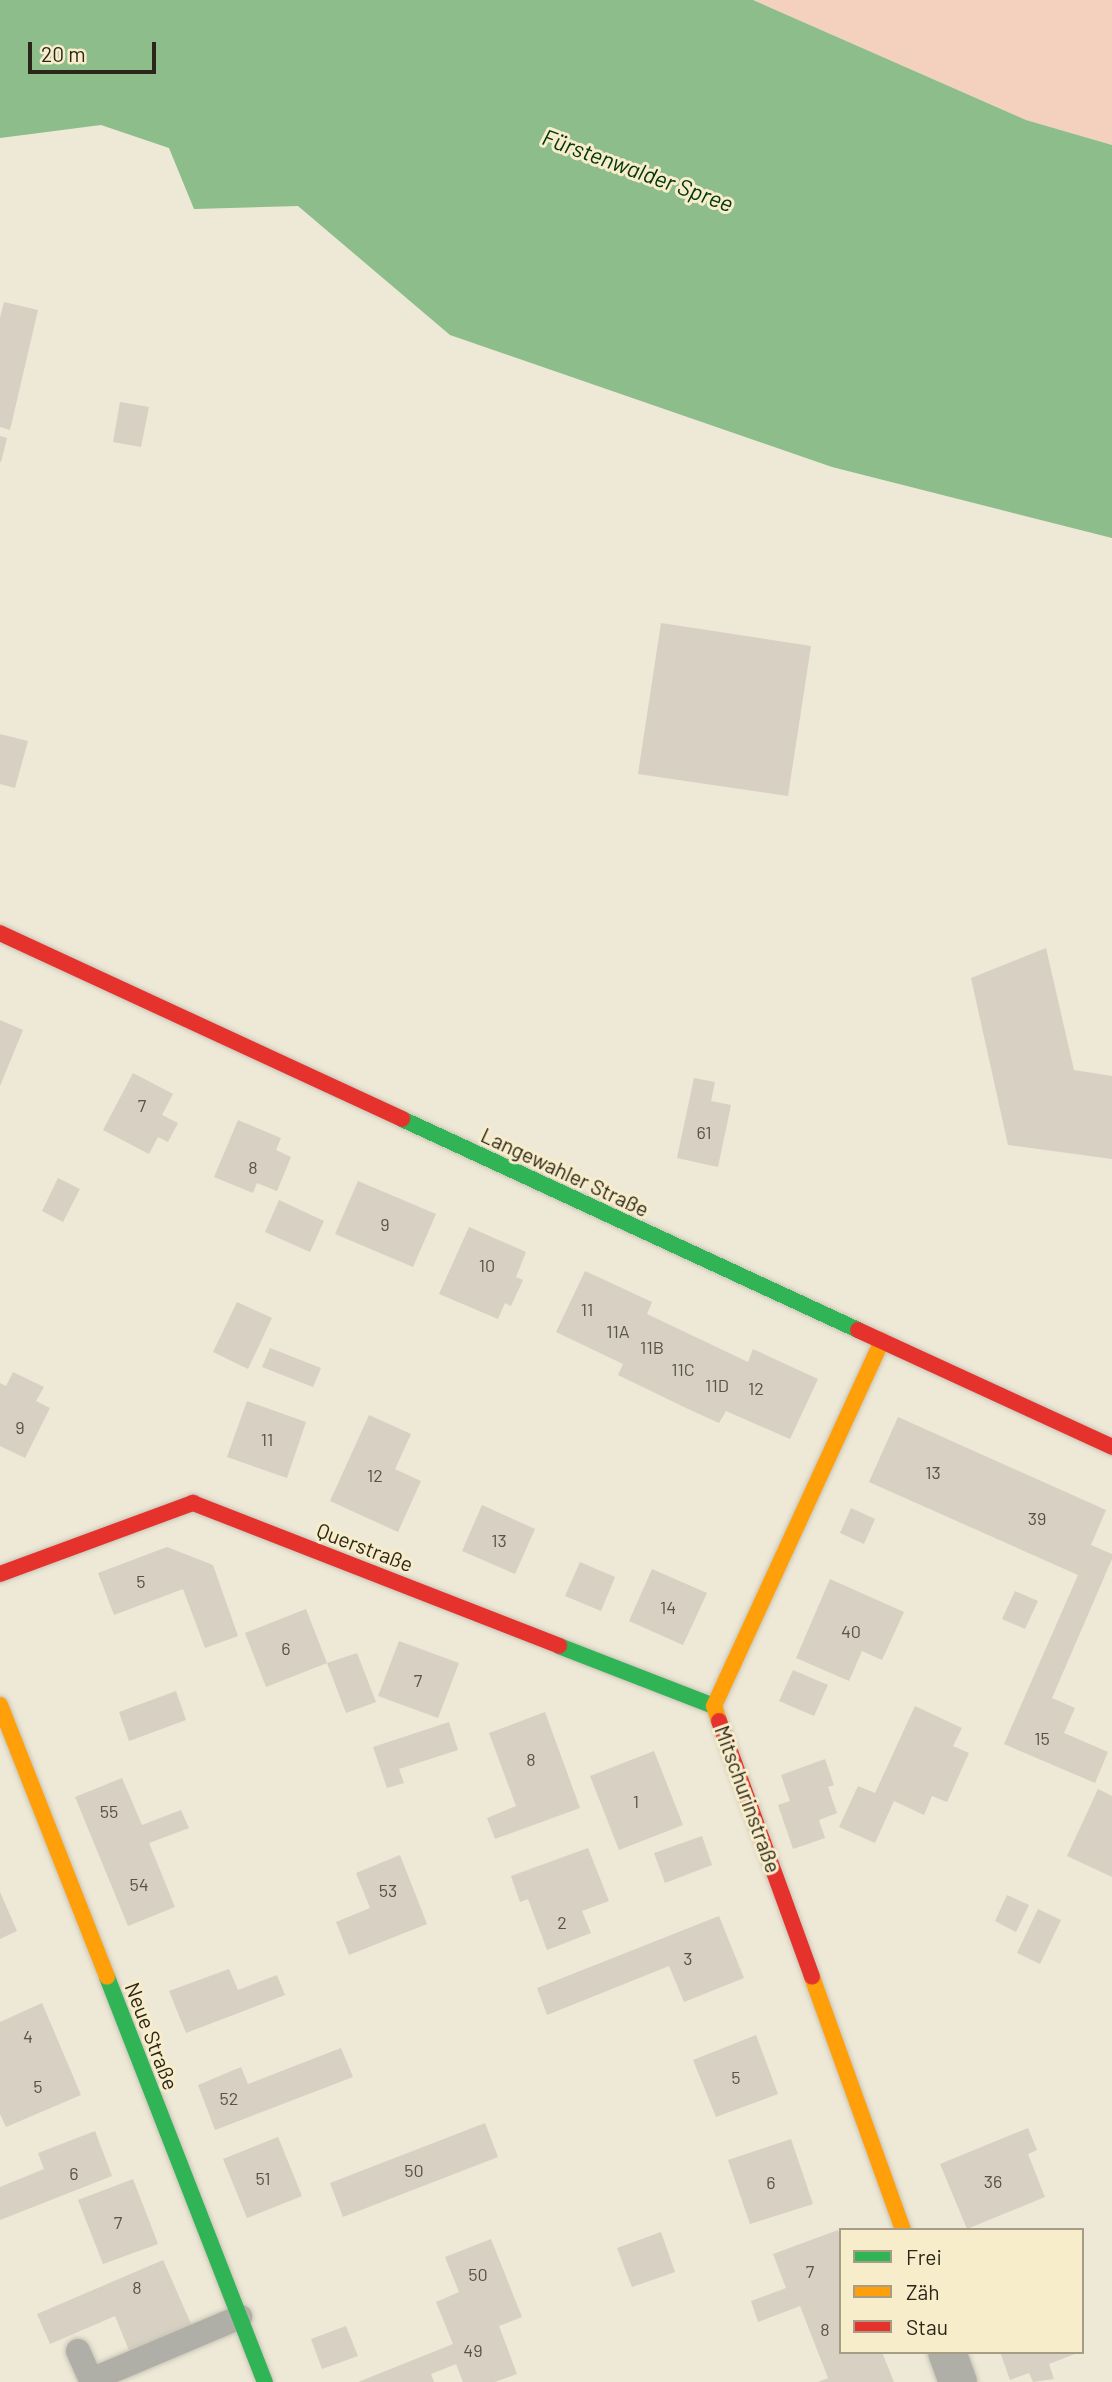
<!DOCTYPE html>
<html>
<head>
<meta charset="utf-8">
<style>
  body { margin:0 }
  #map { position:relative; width:1112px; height:2382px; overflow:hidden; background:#eee8d6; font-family:Barlow,sans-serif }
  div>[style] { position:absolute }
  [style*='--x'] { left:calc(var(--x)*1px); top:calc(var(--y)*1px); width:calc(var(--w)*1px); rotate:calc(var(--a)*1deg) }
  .green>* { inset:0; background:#f4d1bf }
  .water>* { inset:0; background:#8dbd8a }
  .building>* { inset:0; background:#d8d0c3 }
  .roads { filter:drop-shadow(0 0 2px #c8c4b6) drop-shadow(0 0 2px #c8c4b6) }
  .lane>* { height:24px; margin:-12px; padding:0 12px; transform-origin:12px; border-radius:12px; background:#afafa8 }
  .street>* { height:38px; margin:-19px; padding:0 19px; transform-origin:19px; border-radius:19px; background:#afafa8 }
  .fast>* { height:16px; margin:-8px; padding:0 8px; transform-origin:8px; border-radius:8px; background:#30b455 }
  .slow>* { height:16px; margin:-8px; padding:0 8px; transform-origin:8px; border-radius:8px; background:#ff9f0a }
  .jam>* { height:16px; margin:-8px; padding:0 8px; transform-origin:8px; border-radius:8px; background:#e5322d }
  span { translate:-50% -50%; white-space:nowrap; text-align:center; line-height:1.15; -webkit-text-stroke:6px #f8edcb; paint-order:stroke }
  .number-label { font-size:18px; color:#595347 }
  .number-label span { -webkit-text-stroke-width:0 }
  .street-label { font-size:21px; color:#2b261a }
  .water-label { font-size:23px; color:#00360b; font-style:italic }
  .legend { position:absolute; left:839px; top:2228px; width:245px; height:126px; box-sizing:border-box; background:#f8edcb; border:2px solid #a69d84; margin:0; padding:9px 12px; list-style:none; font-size:21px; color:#2b261a }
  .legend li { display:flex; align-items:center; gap:14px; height:35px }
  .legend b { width:35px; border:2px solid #a69d84 }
  .scale { position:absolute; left:28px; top:42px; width:128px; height:32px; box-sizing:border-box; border:4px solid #2b261a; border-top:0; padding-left:9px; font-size:21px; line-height:24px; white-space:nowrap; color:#2b261a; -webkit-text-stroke:5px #f8edcb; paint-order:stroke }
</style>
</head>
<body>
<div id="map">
  <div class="green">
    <i style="clip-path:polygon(753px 0,1112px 0,1112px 145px,1026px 120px)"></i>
  </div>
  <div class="water">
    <i style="clip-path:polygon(0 0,753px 0,1026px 120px,1112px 145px,1112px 538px,832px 467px,450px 335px,298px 206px,194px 209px,169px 148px,101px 125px,0 138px)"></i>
  </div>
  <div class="building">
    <i style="clip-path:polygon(4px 302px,38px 310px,10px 430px,0 427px,0 318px)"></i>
    <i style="clip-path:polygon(120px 402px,149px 407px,141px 447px,113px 442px)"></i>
    <i style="clip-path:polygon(0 436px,7px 438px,1px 462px,0 462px)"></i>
    <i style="clip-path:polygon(661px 623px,811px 646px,788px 796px,638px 774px)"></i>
    <i style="clip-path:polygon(0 734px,28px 741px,15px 788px,0 784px)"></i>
    <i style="clip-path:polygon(1046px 948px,1074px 1070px,1112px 1076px,1112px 1159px,1008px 1145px,971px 978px)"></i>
    <i style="clip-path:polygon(0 1020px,23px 1030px,0 1086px)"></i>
    <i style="clip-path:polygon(133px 1073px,173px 1094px,162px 1115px,178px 1123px,168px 1142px,158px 1137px,149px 1154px,103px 1130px)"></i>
    <i style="clip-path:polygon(694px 1078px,715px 1082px,711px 1101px,731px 1105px,718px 1167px,677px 1158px)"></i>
    <i style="clip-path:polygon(238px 1120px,281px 1138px,276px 1150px,291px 1157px,277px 1191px,257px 1183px,253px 1193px,214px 1177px)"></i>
    <i style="clip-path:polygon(58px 1178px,80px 1189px,63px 1222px,42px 1211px)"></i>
    <i style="clip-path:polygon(358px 1181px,436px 1214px,413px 1267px,335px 1234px)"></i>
    <i style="clip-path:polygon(279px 1200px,324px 1221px,310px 1252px,265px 1232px)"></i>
    <i style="clip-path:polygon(469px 1227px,526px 1252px,516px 1277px,523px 1280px,511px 1306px,505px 1303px,498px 1319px,439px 1294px)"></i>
    <i style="clip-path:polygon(585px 1271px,652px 1302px,647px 1314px,748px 1362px,753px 1349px,818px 1379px,790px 1439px,726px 1411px,719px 1423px,686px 1408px,618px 1375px,623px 1364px,556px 1332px)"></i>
    <i style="clip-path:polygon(237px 1302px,272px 1318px,248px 1369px,213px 1352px)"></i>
    <i style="clip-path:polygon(270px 1348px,321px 1368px,313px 1387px,262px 1367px)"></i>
    <i style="clip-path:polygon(13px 1372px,44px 1387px,36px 1401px,50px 1408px,25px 1458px,0 1446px,0 1383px,6px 1386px)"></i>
    <i style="clip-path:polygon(247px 1401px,306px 1422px,287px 1478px,227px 1457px)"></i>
    <i style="clip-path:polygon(369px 1415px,411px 1434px,395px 1469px,421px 1481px,398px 1532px,330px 1501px)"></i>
    <i style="clip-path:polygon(898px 1417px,1106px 1510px,1091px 1545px,1112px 1554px,1112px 1559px,1052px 1698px,1075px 1708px,1064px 1733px,1108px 1752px,1095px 1783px,1004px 1744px,1078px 1575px,869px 1482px)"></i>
    <i style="clip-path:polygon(482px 1505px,535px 1529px,515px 1574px,462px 1551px)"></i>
    <i style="clip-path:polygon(851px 1508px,875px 1519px,864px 1544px,840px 1533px)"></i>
    <i style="clip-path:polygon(167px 1547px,213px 1565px,238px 1636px,205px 1648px,183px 1589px,114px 1615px,98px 1573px)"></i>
    <i style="clip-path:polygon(580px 1562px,615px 1577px,601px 1611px,565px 1596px)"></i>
    <i style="clip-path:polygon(652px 1569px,707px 1593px,683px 1645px,629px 1621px)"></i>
    <i style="clip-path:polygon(830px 1579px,904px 1612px,882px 1660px,862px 1651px,849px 1681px,796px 1658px)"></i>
    <i style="clip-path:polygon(1015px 1591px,1038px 1601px,1025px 1629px,1002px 1619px)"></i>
    <i style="clip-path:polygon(306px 1609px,327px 1663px,266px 1687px,245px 1633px)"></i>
    <i style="clip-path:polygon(399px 1641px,459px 1663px,438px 1718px,378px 1696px)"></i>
    <i style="clip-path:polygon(357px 1653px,376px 1702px,346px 1713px,327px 1663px)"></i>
    <i style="clip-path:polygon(793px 1670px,828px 1685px,814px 1716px,779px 1701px)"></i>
    <i style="clip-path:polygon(176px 1691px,186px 1720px,129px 1741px,119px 1712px)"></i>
    <i style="clip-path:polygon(915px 1706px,962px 1728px,953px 1746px,969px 1753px,947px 1802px,932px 1796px,924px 1815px,894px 1801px,875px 1843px,839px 1827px,858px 1786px,875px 1793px)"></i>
    <i style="clip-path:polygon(545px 1712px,580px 1808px,495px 1839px,487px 1818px,516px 1806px,489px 1733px)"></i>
    <i style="clip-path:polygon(449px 1722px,458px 1750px,399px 1769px,404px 1783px,387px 1788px,373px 1747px)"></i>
    <i style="clip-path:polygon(654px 1751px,683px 1825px,619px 1850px,590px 1776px)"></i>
    <i style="clip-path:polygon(825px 1759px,834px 1785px,828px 1787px,837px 1813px,819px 1820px,825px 1838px,793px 1849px,778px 1805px,790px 1801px,781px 1775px)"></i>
    <i style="clip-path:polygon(122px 1778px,142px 1825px,181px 1810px,189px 1828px,149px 1843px,175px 1907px,128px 1926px,75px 1797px)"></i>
    <i style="clip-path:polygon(1098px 1789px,1112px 1796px,1112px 1877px,1067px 1856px)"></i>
    <i style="clip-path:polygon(702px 1836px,712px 1865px,665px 1883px,654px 1853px)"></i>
    <i style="clip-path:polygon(588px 1848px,609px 1901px,582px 1911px,591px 1933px,547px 1950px,528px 1899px,520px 1902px,511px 1876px)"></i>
    <i style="clip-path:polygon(400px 1855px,427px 1924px,349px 1955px,336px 1922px,370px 1908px,356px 1873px)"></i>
    <i style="clip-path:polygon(0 1892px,17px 1931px,0 1939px)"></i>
    <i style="clip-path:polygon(1007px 1895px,1029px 1905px,1016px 1932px,995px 1921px)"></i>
    <i style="clip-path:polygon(1038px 1909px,1061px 1920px,1040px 1964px,1017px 1953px)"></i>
    <i style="clip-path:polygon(719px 1916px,744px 1978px,684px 2002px,669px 1966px,547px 2015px,537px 1988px)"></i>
    <i style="clip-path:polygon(229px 1969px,238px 1990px,277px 1975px,285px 1995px,186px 2033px,169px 1991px)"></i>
    <i style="clip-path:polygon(42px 2003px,81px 2095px,6px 2127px,0 2114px,0 2022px)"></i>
    <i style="clip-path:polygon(756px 2035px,778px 2094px,716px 2117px,693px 2060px)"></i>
    <i style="clip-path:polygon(341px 2048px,353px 2077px,215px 2130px,198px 2085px,241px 2067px,248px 2084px)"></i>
    <i style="clip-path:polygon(485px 2123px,498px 2157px,343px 2217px,330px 2183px)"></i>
    <i style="clip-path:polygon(1028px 2128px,1037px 2150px,1028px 2154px,1045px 2197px,967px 2229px,940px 2164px)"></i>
    <i style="clip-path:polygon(95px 2131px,112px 2176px,0 2220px,0 2187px,44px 2169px,38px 2153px)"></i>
    <i style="clip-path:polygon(278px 2137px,302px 2196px,247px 2218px,223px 2159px)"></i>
    <i style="clip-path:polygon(791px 2139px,813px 2204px,750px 2224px,728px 2160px)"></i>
    <i style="clip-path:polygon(133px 2179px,158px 2244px,103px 2264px,78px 2200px)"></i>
    <i style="clip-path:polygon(838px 2230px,841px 2239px,841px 2352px,882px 2352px,894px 2382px,818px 2382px,828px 2378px,800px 2306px,758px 2322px,751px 2301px,786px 2288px,773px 2254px)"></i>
    <i style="clip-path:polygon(661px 2232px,675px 2272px,632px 2287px,617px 2248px)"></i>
    <i style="clip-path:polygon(491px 2239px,522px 2317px,499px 2326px,517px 2374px,495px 2382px,463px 2382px,456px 2364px,431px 2374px,434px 2382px,358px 2382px,453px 2344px,436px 2302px,459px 2292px,445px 2257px)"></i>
    <i style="clip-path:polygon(163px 2260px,192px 2326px,130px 2353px,115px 2316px,50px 2344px,37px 2314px)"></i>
    <i style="clip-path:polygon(346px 2326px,358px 2356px,322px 2369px,311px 2339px)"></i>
    <i style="clip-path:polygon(1000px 2352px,1080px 2352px,1049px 2364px,1054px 2379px,1033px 2382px,1029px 2373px,1010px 2380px)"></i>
  </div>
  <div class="roads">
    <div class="lane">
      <i style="--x:78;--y:2351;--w:32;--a:66"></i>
      <i style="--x:91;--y:2380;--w:162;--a:-22.9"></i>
    </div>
    <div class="street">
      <i style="--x:947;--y:2352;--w:32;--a:70"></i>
    </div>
    <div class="fast">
      <i style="--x:402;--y:1119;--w:502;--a:24.83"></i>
      <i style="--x:559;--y:1646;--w:166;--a:21.2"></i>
      <i style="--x:107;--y:1977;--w:435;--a:68.7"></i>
    </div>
    <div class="slow">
      <i style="--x:0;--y:1705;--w:292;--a:68.5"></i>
      <i style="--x:719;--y:1721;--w:16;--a:-108"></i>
      <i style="--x:714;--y:1706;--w:402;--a:-65.3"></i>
      <i style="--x:812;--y:1977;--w:269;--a:70.2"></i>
    </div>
    <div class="jam">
      <i style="--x:0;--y:933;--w:443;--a:24.8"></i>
      <i style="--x:858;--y:1330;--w:280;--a:24.7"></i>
      <i style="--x:0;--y:1574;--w:206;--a:-20.2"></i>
      <i style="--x:193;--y:1503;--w:393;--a:21.3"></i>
      <i style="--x:719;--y:1721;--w:272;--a:70"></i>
    </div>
  </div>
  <div class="number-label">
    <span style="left:142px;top:1105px">7</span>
    <span style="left:704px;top:1132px">61</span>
    <span style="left:253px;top:1167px">8</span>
    <span style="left:385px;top:1224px">9</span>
    <span style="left:487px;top:1265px">10</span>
    <span style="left:587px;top:1309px">11</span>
    <span style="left:618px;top:1331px">11A</span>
    <span style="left:652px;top:1347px">11B</span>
    <span style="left:683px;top:1369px">11C</span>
    <span style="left:717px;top:1385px">11D</span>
    <span style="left:756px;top:1388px">12</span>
    <span style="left:20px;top:1427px">9</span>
    <span style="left:267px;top:1439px">11</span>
    <span style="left:933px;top:1472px">13</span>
    <span style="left:375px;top:1475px">12</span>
    <span style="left:1037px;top:1518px">39</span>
    <span style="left:499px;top:1540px">13</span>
    <span style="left:141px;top:1581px">5</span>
    <span style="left:668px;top:1607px">14</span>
    <span style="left:851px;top:1631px">40</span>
    <span style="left:286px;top:1648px">6</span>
    <span style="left:418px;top:1680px">7</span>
    <span style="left:1042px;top:1738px">15</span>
    <span style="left:531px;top:1759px">8</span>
    <span style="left:636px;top:1801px">1</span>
    <span style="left:109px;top:1811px">55</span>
    <span style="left:139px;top:1884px">54</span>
    <span style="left:388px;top:1890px">53</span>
    <span style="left:562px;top:1922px">2</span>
    <span style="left:688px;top:1958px">3</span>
    <span style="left:28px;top:2036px">4</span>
    <span style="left:736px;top:2077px">5</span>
    <span style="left:38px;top:2086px">5</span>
    <span style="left:229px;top:2098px">52</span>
    <span style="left:414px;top:2170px">50</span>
    <span style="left:74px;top:2173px">6</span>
    <span style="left:263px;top:2178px">51</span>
    <span style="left:993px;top:2181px">36</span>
    <span style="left:771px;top:2182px">6</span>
    <span style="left:118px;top:2222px">7</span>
    <span style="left:810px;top:2271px">7</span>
    <span style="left:478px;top:2274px">50</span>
    <span style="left:137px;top:2287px">8</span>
    <span style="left:825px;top:2329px">8</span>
    <span style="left:473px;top:2350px">49</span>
  </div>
  <div class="street-label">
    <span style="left:565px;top:1172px;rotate:25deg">Langewahler Straße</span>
    <span style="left:365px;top:1547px;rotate:21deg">Querstraße</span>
    <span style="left:748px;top:1799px;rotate:70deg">Mitschurinstraße</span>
    <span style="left:152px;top:2036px;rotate:69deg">Neue Straße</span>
  </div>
  <div class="water-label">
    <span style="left:638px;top:170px;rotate:20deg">Fürstenwalder Spree</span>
  </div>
  <ul class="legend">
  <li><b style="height:9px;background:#30b455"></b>Frei</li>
  <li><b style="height:9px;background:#ff9f0a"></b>Zäh</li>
  <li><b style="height:9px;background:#e5322d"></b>Stau</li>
  </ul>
  <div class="scale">20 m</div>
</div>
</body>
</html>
